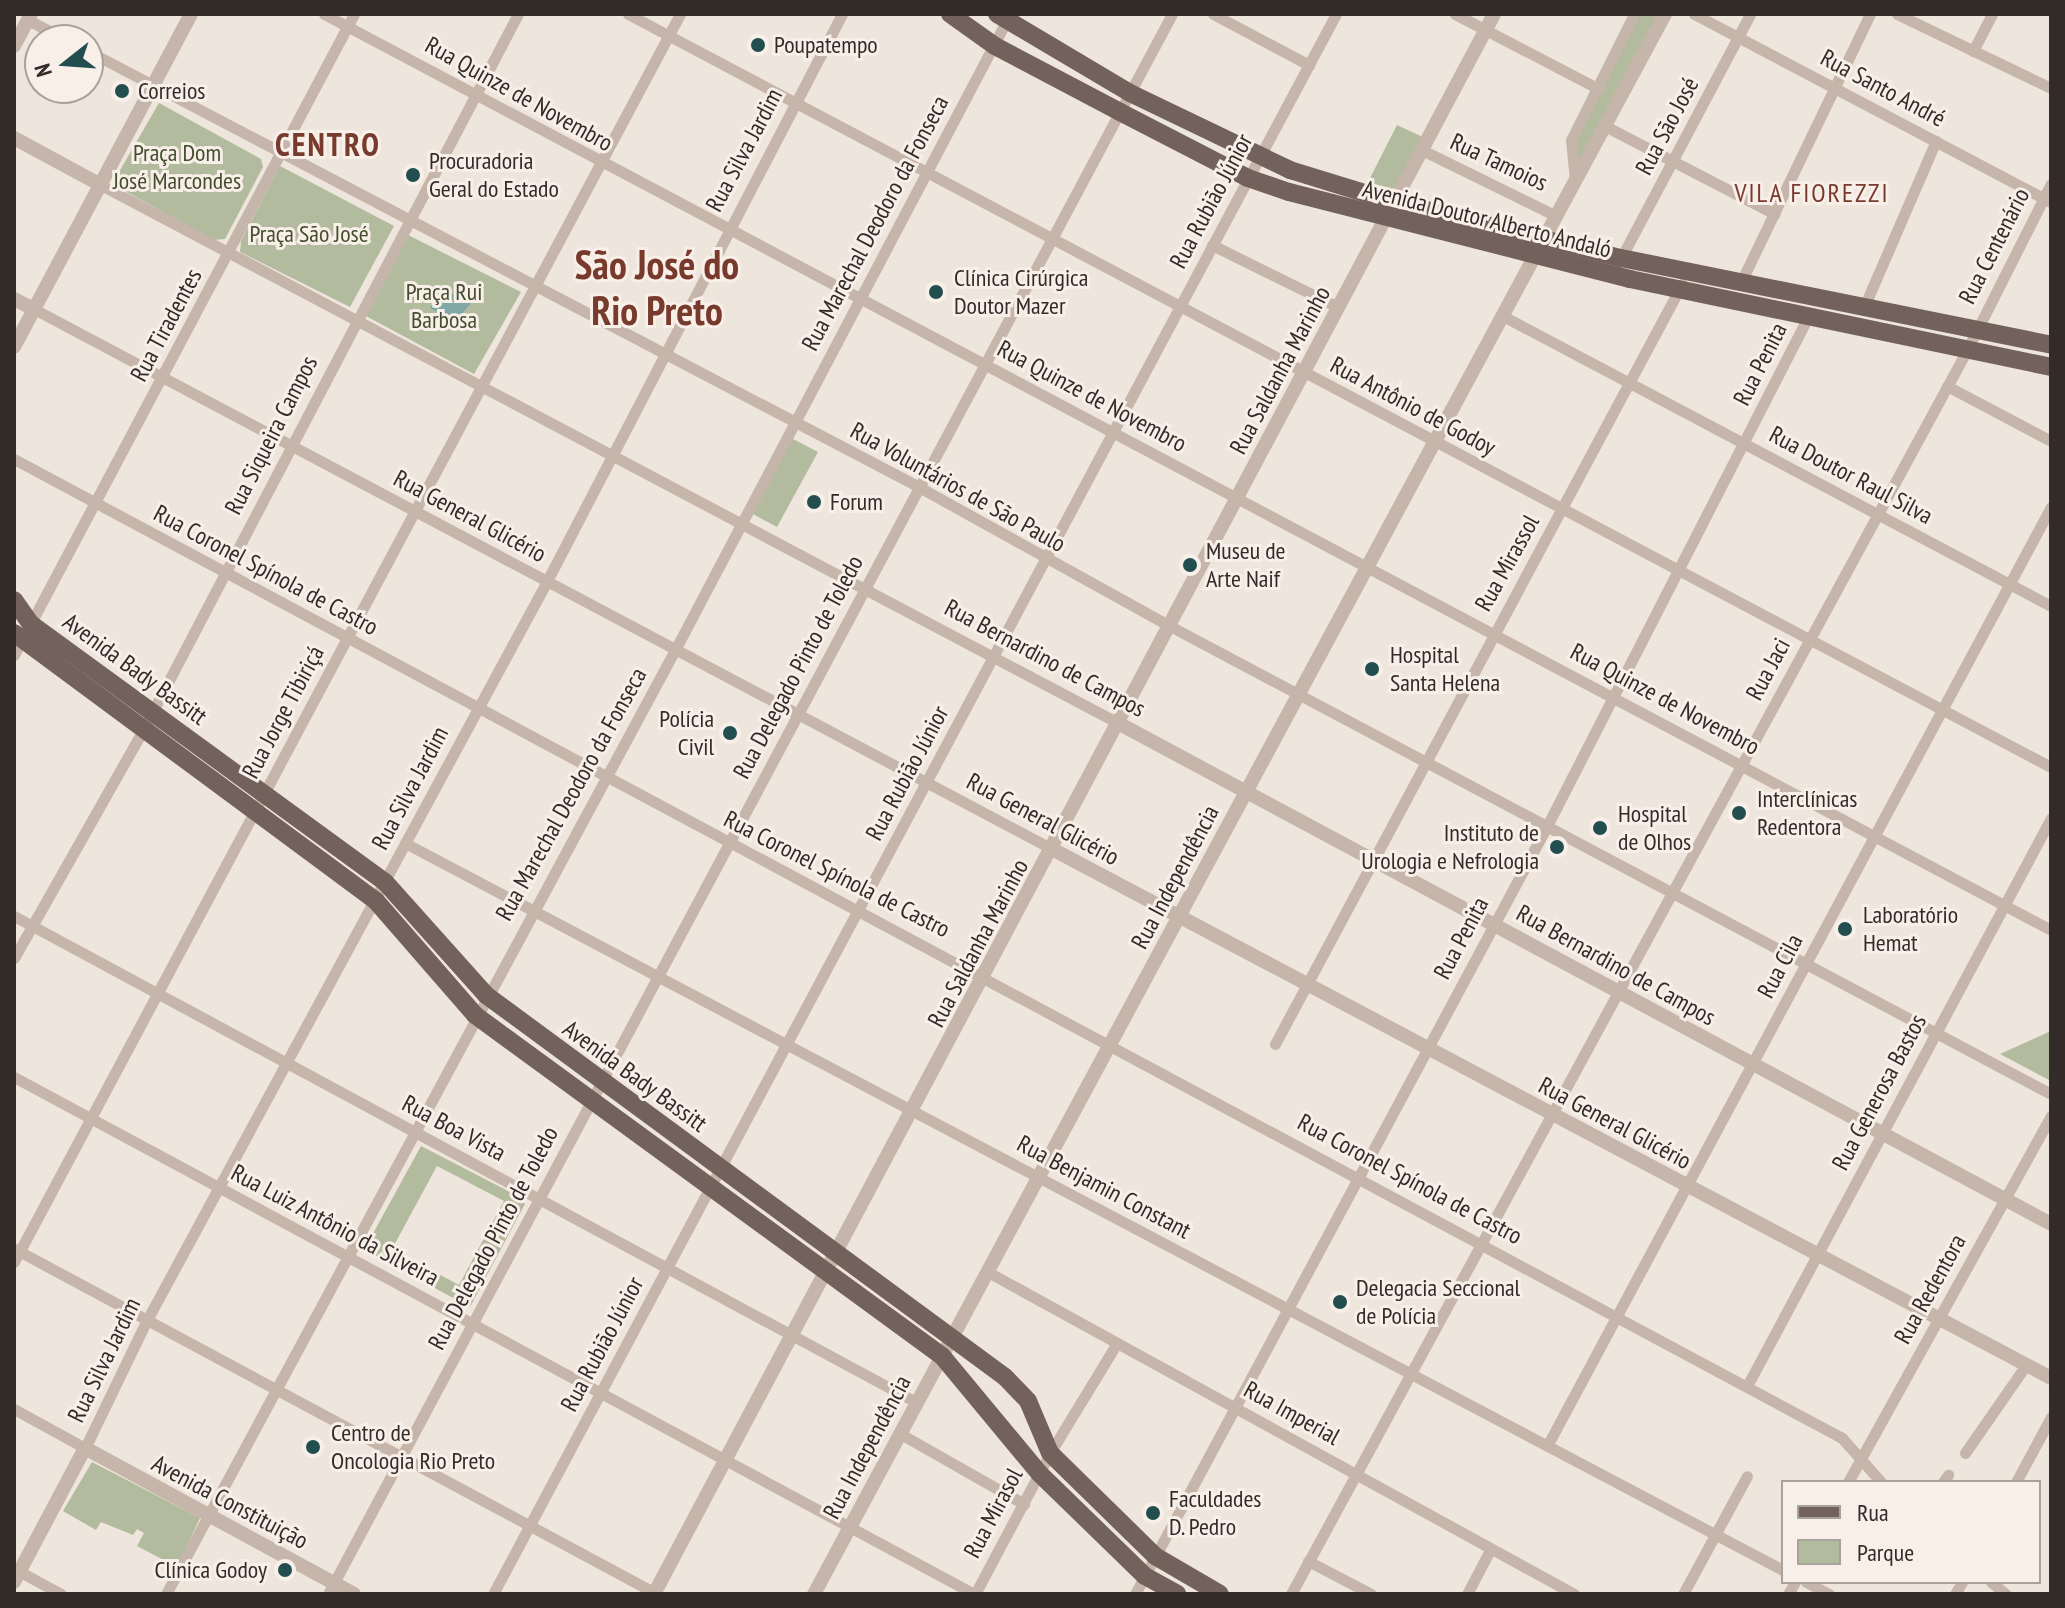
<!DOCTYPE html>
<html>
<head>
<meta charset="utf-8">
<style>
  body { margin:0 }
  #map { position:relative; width:2065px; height:1608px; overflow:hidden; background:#eee5dc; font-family:"PT Sans Narrow",sans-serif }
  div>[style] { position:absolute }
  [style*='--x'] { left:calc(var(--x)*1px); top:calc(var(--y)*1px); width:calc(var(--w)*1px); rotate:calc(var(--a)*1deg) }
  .green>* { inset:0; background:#b3bb9e }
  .water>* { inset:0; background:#7fa8a7 }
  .minor>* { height:11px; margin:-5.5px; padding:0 5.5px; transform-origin:5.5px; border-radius:5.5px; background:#c5b5aa }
  .tertiary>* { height:14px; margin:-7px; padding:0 7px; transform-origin:7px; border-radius:7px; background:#c5b5aa }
  .primary>* { height:18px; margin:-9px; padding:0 9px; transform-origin:9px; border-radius:9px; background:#73625b }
  .dots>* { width:22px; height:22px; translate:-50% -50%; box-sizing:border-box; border:4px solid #f7efe8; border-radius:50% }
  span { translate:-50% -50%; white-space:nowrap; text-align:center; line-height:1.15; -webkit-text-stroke:6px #f7efe8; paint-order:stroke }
  .poi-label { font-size:24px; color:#332b28 }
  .left { translate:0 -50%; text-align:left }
  .right { translate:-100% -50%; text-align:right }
  .street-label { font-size:24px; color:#332b28 }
  .park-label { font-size:24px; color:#444e2f }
  .neighbourhood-label { font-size:26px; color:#783a2c; letter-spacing:2px }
  .district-label { font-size:32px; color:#783a2c; font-weight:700; letter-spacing:2px }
  .town-label { font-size:40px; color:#783a2c; font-weight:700 }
  .frame { position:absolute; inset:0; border:16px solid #332b28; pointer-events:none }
  .legend { position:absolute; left:1781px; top:1480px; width:260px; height:104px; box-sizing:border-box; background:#f7efe8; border:2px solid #a9a19b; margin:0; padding:10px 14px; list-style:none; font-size:24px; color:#332b28 }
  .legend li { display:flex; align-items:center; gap:16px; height:40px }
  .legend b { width:40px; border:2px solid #a9a19b }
  .north { position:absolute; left:24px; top:24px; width:80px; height:80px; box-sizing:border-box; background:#f7efe8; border:2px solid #a9a19b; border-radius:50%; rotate:253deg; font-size:22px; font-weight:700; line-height:32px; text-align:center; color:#332b28 }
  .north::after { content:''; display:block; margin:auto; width:28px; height:36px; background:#234e4f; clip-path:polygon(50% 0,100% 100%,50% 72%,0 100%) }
</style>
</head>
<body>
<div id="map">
  <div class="green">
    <i style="clip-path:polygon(1637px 14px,1662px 14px,1576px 174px,1573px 142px)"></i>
    <i style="clip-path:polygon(159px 103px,261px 159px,263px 167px,225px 239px,214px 240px,112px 184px)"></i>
    <i style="clip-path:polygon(1397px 125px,1425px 138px,1395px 192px,1368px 182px)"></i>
    <i style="clip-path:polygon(280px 166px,394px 226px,350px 307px,240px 252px,241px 241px)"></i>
    <i style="clip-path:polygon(406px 234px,521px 292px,474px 374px,366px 316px)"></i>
    <i style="clip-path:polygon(791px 438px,818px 452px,777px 527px,751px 513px)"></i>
    <i style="clip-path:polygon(2051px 1031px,2051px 1081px,2000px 1054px)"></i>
    <i style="clip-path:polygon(evenodd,421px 1146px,518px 1196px,525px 1204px,470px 1307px,364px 1250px,421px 1146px,437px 1166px,504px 1201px,459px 1285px,392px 1249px,437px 1166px)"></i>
    <i style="clip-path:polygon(92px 1462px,200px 1518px,177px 1567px,137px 1546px,144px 1533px,137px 1529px,133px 1535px,101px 1522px,96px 1530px,63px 1511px)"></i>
  </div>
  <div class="water">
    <i style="clip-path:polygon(441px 289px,472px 302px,455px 322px,430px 308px)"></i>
  </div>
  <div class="minor">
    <i style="--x:324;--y:14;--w:1955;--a:27.94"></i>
    <i style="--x:628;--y:14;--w:1610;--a:27.89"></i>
    <i style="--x:1213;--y:14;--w:109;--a:28"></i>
    <i style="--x:1455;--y:14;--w:162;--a:27.5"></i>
    <i style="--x:1694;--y:14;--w:403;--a:27.8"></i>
    <i style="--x:1897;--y:14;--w:171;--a:25.7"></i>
    <i style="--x:28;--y:20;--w:44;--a:27.1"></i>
    <i style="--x:88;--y:51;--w:938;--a:27.68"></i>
    <i style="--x:919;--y:487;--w:287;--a:29"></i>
    <i style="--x:1170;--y:626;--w:998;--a:27.98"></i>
    <i style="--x:1973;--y:51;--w:42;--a:-62.8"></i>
    <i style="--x:1605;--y:126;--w:191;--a:27.4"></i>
    <i style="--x:1422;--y:150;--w:149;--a:26.2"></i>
    <i style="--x:1575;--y:180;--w:40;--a:-95.7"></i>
    <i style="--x:1571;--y:140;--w:141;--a:-63.4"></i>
    <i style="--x:101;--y:185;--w:1151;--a:27.88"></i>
    <i style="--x:1212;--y:245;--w:140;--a:26.2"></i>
    <i style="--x:1621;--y:258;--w:276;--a:-62.1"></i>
    <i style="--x:1741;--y:282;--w:297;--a:-64.3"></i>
    <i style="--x:1864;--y:307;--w:181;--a:-66.6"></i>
    <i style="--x:34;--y:309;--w:1152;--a:27.94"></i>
    <i style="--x:1503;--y:316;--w:620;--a:27.89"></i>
    <i style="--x:1947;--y:386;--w:118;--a:27.9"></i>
    <i style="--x:14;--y:459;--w:2074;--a:28.17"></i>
    <i style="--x:1842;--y:1438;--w:59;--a:48.4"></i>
    <i style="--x:14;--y:655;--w:726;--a:-62.06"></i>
    <i style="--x:405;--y:843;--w:1558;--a:27.82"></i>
    <i style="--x:14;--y:916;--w:1025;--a:28.32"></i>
    <i style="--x:14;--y:958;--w:262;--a:-60.5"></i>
    <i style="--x:143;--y:730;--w:808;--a:-62.36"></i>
    <i style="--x:1275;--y:1044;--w:862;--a:-61.83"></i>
    <i style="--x:14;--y:1077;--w:1090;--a:28.3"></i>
    <i style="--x:15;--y:1249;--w:729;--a:28.25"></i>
    <i style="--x:14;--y:1262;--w:1415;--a:-61.91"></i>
    <i style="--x:988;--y:1272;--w:669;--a:28.79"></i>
    <i style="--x:1747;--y:1386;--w:644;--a:-61.84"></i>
    <i style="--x:14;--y:1409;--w:81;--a:28.8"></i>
    <i style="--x:85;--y:1448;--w:142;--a:-64.2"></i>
    <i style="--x:147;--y:1320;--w:840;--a:-61.57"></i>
    <i style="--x:547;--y:581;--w:639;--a:-62.51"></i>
    <i style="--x:899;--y:1433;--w:144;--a:29.6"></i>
    <i style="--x:1547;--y:1446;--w:1066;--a:-61.78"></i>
    <i style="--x:1965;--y:1453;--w:107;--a:-55.3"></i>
    <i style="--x:1848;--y:1482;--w:419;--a:-61"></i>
    <i style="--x:1943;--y:1482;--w:9;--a:-54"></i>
    <i style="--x:2016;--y:1482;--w:74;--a:-61.7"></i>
    <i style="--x:1308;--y:1561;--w:71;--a:27.6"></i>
    <i style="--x:15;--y:1569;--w:52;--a:28.5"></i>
    <i style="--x:1806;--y:1582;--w:26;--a:28"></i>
    <i style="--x:1991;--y:1582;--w:19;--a:39"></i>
    <i style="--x:166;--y:1594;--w:1072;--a:-61.67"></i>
    <i style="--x:675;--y:650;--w:714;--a:-62.22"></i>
    <i style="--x:328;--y:1594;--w:1791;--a:-61.89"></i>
    <i style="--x:493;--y:1594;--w:1791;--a:-61.92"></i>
    <i style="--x:975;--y:1594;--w:160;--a:-62"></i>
    <i style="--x:1050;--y:1453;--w:129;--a:-58.7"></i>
    <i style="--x:1135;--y:1594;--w:872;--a:-61.79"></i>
    <i style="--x:1547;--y:826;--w:576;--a:-62.86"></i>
    <i style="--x:1291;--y:1594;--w:1418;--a:-61.48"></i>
    <i style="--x:1968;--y:348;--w:184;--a:-63.2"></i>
    <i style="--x:1467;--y:1594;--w:50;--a:-62.4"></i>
    <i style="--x:1683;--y:1594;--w:134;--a:-61.5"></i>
    <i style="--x:1788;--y:1594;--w:14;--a:-60"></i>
    <i style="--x:1955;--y:1594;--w:14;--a:-60"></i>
  </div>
  <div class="tertiary">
    <i style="--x:14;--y:46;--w:36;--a:-62"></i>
    <i style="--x:14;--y:138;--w:99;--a:28.4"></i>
    <i style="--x:14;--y:299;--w:22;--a:27"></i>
    <i style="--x:14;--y:347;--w:377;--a:-62"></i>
    <i style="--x:1118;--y:723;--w:1059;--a:28.23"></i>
    <i style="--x:1052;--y:849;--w:1130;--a:27.9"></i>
    <i style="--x:14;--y:1582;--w:152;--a:-62.1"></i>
    <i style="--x:85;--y:1448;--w:306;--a:28.5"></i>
    <i style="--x:654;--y:1594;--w:1789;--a:-62"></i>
    <i style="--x:814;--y:1594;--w:1795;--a:-61.69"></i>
  </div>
  <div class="primary">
    <i style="--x:950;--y:14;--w:55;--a:35.4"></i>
    <i style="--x:995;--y:46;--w:141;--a:27.8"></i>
    <i style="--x:1120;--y:112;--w:144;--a:27.3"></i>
    <i style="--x:1248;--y:178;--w:43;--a:18.9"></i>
    <i style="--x:1289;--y:192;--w:352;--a:14.3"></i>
    <i style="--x:1630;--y:279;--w:430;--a:11.8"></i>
    <i style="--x:997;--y:14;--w:155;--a:30.7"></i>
    <i style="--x:1130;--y:93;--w:178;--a:25.7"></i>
    <i style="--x:1290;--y:170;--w:109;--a:17.1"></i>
    <i style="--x:1394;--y:202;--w:234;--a:13.9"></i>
    <i style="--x:1621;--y:258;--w:439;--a:11.4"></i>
    <i style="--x:14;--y:600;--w:29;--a:55"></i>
    <i style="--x:31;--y:624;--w:438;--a:36.1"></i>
    <i style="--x:385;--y:882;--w:152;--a:48.2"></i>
    <i style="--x:486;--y:995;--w:644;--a:36.35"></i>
    <i style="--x:1005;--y:1377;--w:33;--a:46"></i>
    <i style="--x:1028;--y:1401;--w:56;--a:67.1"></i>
    <i style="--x:1050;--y:1453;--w:147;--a:44.4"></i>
    <i style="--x:1155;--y:1556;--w:75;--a:30.3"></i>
    <i style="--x:14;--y:633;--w:450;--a:36.5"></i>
    <i style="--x:376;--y:901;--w:151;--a:49"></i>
    <i style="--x:475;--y:1015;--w:578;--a:36.14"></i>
    <i style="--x:942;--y:1356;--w:153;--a:50.3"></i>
    <i style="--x:1040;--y:1474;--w:146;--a:44.2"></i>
    <i style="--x:1145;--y:1576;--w:37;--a:29"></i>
  </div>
  <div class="dots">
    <i style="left:758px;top:45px;background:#234e4f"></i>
    <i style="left:122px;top:91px;background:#234e4f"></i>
    <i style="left:413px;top:175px;background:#234e4f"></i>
    <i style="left:936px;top:292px;background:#234e4f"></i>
    <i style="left:814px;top:502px;background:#234e4f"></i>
    <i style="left:1190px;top:565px;background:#234e4f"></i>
    <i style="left:1372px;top:669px;background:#234e4f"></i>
    <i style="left:730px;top:733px;background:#234e4f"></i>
    <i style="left:1739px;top:813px;background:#234e4f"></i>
    <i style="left:1600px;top:828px;background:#234e4f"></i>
    <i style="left:1557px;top:847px;background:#234e4f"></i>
    <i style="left:1845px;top:929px;background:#234e4f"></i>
    <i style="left:1340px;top:1302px;background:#234e4f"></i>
    <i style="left:313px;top:1447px;background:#234e4f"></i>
    <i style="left:1153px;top:1513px;background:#234e4f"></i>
    <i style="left:285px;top:1570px;background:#234e4f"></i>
  </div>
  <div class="poi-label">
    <span class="left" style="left:774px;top:45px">Poupatempo</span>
    <span class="left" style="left:138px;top:91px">Correios</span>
    <span class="left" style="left:429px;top:175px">Procuradoria<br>Geral do Estado</span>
    <span class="left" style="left:954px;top:292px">Clínica Cirúrgica<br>Doutor Mazer</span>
    <span class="left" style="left:830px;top:502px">Forum</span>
    <span class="left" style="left:1206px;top:565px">Museu de<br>Arte Naif</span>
    <span class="left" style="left:1390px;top:669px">Hospital<br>Santa Helena</span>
    <span class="right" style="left:714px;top:733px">Polícia<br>Civil</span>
    <span class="left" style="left:1757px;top:813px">Interclínicas<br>Redentora</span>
    <span class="left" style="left:1618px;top:828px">Hospital<br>de Olhos</span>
    <span class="right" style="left:1539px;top:847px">Instituto de<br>Urologia e Nefrologia</span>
    <span class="left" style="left:1863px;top:929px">Laboratório<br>Hemat</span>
    <span class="left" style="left:1356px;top:1302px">Delegacia Seccional<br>de Polícia</span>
    <span class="left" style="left:331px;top:1447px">Centro de<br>Oncologia Rio Preto</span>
    <span class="left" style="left:1169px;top:1513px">Faculdades<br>D. Pedro</span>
    <span class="right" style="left:267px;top:1570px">Clínica Godoy</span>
  </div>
  <div class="street-label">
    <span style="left:1883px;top:88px;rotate:28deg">Rua Santo André</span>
    <span style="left:519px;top:94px;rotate:29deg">Rua Quinze de Novembro</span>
    <span style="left:1667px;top:126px;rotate:-62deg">Rua São José</span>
    <span style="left:744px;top:150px;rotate:-62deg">Rua Silva Jardim</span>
    <span style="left:1499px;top:162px;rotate:25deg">Rua Tamoios</span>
    <span style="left:1211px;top:201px;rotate:-62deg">Rua Rubião Júnior</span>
    <span style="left:1487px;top:219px;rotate:14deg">Avenida Doutor Alberto Andaló</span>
    <span style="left:875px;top:223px;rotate:-62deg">Rua Marechal Deodoro da Fonseca</span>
    <span style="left:1994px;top:246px;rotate:-63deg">Rua Centenário</span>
    <span style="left:166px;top:325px;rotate:-62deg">Rua Tiradentes</span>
    <span style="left:1760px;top:364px;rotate:-63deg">Rua Penita</span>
    <span style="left:1280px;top:370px;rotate:-62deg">Rua Saldanha Marinho</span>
    <span style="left:1092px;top:396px;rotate:28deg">Rua Quinze de Novembro</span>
    <span style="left:1413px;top:406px;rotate:28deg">Rua Antônio de Godoy</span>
    <span style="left:271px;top:435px;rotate:-63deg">Rua Siqueira Campos</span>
    <span style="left:1851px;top:475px;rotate:28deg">Rua Doutor Raul Silva</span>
    <span style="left:958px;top:487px;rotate:29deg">Rua Voluntários de São Paulo</span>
    <span style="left:470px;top:516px;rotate:28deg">Rua General Glicério</span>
    <span style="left:1507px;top:563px;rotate:-61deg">Rua Mirassol</span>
    <span style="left:266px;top:570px;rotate:28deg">Rua Coronel Spínola de Castro</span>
    <span style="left:1045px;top:658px;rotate:28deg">Rua Bernardino de Campos</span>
    <span style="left:798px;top:667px;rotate:-62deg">Rua Delegado Pinto de Toledo</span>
    <span style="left:135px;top:669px;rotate:36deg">Avenida Bady Bassitt</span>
    <span style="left:1768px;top:669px;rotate:-62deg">Rua Jaci</span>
    <span style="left:1665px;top:699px;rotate:28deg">Rua Quinze de Novembro</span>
    <span style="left:283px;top:712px;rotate:-62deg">Rua Jorge Tibiriçá</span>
    <span style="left:907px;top:773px;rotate:-62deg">Rua Rubião Júnior</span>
    <span style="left:410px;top:788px;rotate:-62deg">Rua Silva Jardim</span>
    <span style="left:571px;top:794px;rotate:-61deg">Rua Marechal Deodoro da Fonseca</span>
    <span style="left:1043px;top:819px;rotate:28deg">Rua General Glicério</span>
    <span style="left:837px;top:874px;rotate:27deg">Rua Coronel Spínola de Castro</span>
    <span style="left:1175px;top:877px;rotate:-62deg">Rua Independência</span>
    <span style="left:1461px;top:938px;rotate:-62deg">Rua Penita</span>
    <span style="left:978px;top:943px;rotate:-62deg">Rua Saldanha Marinho</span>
    <span style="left:1616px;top:965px;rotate:29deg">Rua Bernardino de Campos</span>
    <span style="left:1780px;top:966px;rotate:-62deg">Rua Cila</span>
    <span style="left:635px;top:1076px;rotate:36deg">Avenida Bady Bassitt</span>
    <span style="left:1879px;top:1092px;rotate:-62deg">Rua Generosa Bastos</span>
    <span style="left:1615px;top:1123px;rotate:28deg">Rua General Glicério</span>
    <span style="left:454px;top:1128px;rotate:28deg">Rua Boa Vista</span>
    <span style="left:1410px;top:1179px;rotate:28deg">Rua Coronel Spínola de Castro</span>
    <span style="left:1104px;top:1187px;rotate:28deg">Rua Benjamin Constant</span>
    <span style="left:335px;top:1225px;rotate:28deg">Rua Luiz Antônio da Silveira</span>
    <span style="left:493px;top:1238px;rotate:-62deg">Rua Delegado Pinto de Toledo</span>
    <span style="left:1930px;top:1289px;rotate:-61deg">Rua Redentora</span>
    <span style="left:602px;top:1344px;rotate:-62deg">Rua Rubião Júnior</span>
    <span style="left:104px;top:1360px;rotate:-64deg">Rua Silva Jardim</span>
    <span style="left:1292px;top:1413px;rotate:29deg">Rua Imperial</span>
    <span style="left:867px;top:1447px;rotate:-62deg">Rua Independência</span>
    <span style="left:230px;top:1502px;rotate:28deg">Avenida Constituição</span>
    <span style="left:993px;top:1513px;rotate:-62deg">Rua Mirasol</span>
  </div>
  <div class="park-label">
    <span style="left:177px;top:167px">Praça Dom<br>José Marcondes</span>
    <span style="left:309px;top:234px">Praça São José</span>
    <span style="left:444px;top:306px">Praça Rui<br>Barbosa</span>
  </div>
  <div class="neighbourhood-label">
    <span style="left:1812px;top:193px">VILA FIOREZZI</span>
  </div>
  <div class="district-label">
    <span style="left:328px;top:144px">CENTRO</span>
  </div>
  <div class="town-label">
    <span style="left:657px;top:287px">São José do<br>Rio Preto</span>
  </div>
  <div class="frame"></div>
  <ul class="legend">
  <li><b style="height:10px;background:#73625b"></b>Rua</li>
  <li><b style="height:22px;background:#b3bb9e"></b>Parque</li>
  </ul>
  <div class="north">N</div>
</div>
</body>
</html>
